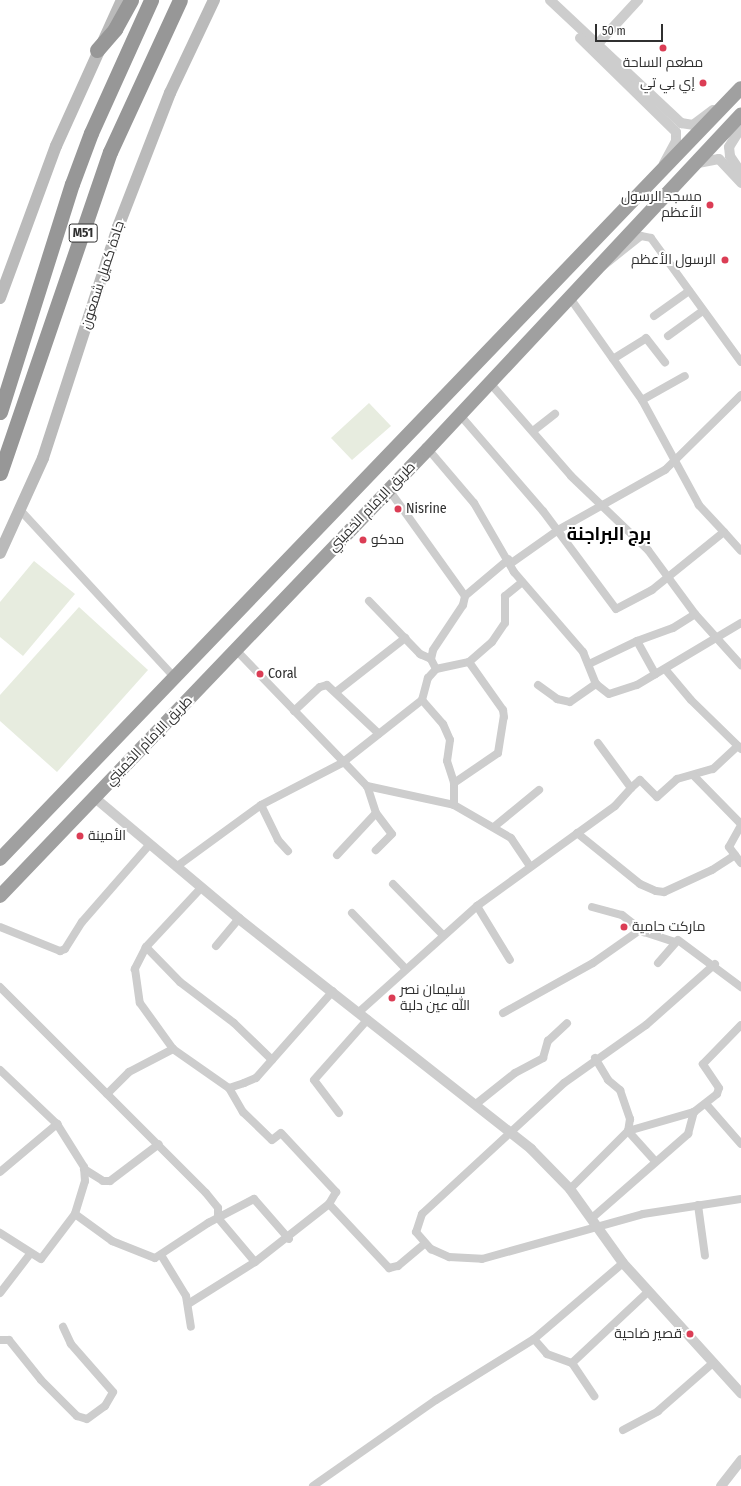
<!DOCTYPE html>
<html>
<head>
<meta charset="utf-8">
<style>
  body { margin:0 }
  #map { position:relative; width:741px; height:1486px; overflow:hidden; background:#fff; font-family:"Fira Sans Condensed",Cairo,sans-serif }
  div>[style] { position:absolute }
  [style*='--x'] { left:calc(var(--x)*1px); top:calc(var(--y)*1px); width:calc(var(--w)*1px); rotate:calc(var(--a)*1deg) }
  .green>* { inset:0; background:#e7ecdf }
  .minor>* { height:8px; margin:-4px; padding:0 4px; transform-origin:4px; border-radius:4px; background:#cdcdcd }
  .tertiary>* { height:10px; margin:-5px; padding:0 5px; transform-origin:5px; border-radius:5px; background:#cdcdcd }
  .secondary>* { height:12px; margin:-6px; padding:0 6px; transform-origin:6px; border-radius:6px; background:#bababa }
  .trunk>* { height:14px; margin:-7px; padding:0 7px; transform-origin:7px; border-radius:7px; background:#a0a0a0 }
  .motorway>* { height:15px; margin:-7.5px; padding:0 7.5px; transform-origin:7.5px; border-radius:7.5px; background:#979797 }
  .dots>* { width:11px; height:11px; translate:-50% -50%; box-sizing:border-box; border:2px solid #fff; border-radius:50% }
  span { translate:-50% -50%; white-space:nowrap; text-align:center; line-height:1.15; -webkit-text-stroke:4px #fff; paint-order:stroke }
  .shield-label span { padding:1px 3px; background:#fff; border:1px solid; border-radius:3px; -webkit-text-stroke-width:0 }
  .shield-label { font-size:13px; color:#303030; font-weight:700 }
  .poi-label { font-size:14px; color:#303030 }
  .right { translate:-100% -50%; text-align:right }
  .left { translate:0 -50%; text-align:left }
  .street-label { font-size:14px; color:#303030 }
  .district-label { font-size:18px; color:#000; font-weight:700 }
  .scale { position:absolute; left:595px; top:24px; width:68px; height:18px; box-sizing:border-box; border:2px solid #303030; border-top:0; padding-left:5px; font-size:12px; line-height:14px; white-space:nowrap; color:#303030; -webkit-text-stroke:3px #fff; paint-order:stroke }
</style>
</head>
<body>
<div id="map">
  <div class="green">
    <i style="clip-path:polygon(369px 403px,391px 426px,352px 460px,331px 438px)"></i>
    <i style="clip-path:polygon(34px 561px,75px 594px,23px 656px,0 637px,0 602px)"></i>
    <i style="clip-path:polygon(79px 607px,148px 670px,57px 772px,0 721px,0 695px)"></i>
  </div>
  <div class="minor">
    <i style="--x:602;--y:267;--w:50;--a:-38.5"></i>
    <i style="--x:641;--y:236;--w:10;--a:11"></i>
    <i style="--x:651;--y:238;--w:153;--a:54"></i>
    <i style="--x:654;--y:316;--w:43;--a:-35.5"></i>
    <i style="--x:668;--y:336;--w:41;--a:-36"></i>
    <i style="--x:613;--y:359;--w:39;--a:-32"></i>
    <i style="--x:646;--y:338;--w:31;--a:52"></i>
    <i style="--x:490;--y:383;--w:123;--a:48.9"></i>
    <i style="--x:571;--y:476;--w:107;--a:43.9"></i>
    <i style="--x:648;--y:550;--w:79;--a:53.7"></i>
    <i style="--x:695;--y:614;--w:69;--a:48"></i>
    <i style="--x:642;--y:400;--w:49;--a:-29.2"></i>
    <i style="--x:460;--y:415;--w:127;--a:49.2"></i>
    <i style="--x:543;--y:511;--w:122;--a:53.3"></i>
    <i style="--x:616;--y:609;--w:41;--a:-27.8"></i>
    <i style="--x:652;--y:590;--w:92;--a:-38.9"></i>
    <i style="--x:724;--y:532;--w:37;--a:-133"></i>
    <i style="--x:699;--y:505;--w:119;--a:-118.5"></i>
    <i style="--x:642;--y:400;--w:125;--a:-125.2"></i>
    <i style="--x:533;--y:431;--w:28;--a:-38"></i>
    <i style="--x:428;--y:449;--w:71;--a:49.6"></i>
    <i style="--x:474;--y:503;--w:80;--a:59.9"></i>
    <i style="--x:514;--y:572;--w:106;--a:49.2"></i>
    <i style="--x:583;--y:652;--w:35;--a:68"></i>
    <i style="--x:596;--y:684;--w:16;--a:38"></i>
    <i style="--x:609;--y:694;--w:29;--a:-18"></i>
    <i style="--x:637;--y:685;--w:121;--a:-30.8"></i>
    <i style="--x:21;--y:511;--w:226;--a:47.3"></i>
    <i style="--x:724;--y:532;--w:25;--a:48"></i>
    <i style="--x:510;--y:564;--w:59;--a:-35.3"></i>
    <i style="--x:558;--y:530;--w:123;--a:-29.3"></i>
    <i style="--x:665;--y:470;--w:107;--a:-44.6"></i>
    <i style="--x:465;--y:596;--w:57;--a:-40.1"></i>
    <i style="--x:369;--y:601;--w:74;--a:46.1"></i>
    <i style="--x:420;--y:654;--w:12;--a:24"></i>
    <i style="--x:637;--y:641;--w:38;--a:61"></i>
    <i style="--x:236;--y:650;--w:189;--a:46.1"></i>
    <i style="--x:367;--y:786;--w:89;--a:12.3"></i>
    <i style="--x:454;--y:805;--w:66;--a:30.1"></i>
    <i style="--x:511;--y:838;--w:34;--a:56"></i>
    <i style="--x:589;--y:664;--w:53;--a:-25.6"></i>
    <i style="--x:637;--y:641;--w:38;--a:-20"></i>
    <i style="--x:673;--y:628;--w:26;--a:-32"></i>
    <i style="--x:436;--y:669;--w:34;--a:-12"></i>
    <i style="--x:469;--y:662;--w:30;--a:-41"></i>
    <i style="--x:492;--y:642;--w:23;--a:-56"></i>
    <i style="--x:505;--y:623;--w:27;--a:-90"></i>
    <i style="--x:505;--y:596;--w:22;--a:-39"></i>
    <i style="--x:665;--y:669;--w:40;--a:50"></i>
    <i style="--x:691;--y:700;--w:70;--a:44.4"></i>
    <i style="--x:538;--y:685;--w:24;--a:36"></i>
    <i style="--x:557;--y:699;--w:13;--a:13"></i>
    <i style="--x:570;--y:702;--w:32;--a:-35"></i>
    <i style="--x:336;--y:692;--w:88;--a:-38"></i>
    <i style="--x:422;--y:700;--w:32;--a:49"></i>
    <i style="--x:443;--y:724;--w:17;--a:66"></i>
    <i style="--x:450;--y:740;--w:21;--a:98"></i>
    <i style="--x:447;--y:761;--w:23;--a:72"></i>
    <i style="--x:454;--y:783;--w:22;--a:90"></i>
    <i style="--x:294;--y:711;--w:35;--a:-43"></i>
    <i style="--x:320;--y:687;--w:7;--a:-16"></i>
    <i style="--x:327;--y:685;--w:71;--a:43.3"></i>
    <i style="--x:598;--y:743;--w:56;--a:53.7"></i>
    <i style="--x:631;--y:788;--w:12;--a:-42"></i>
    <i style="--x:640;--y:780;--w:24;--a:45"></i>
    <i style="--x:657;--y:797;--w:27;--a:-42"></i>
    <i style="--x:677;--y:779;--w:37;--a:-16"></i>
    <i style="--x:713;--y:769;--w:34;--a:-43"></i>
    <i style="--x:694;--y:776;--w:67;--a:45.6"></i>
    <i style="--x:454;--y:783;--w:53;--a:-34.3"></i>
    <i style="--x:498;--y:753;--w:36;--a:-81"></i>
    <i style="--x:504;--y:717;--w:7;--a:-98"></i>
    <i style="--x:503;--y:710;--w:59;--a:-125.3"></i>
    <i style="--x:261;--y:805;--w:39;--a:64"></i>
    <i style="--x:278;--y:840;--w:15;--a:48"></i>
    <i style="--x:376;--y:813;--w:26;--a:53"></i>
    <i style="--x:392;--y:834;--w:23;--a:135"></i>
    <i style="--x:495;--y:826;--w:57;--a:-39.3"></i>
    <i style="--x:577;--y:833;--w:81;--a:39"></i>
    <i style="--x:640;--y:884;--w:17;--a:24"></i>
    <i style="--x:656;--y:891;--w:8;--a:7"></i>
    <i style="--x:664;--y:892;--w:53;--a:-24.6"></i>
    <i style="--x:712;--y:870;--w:27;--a:-33"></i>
    <i style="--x:735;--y:855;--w:10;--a:53"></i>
    <i style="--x:337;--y:855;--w:57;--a:-47.1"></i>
    <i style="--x:376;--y:813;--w:28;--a:-108"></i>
    <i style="--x:735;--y:855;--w:10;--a:-127"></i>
    <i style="--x:729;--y:847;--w:25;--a:-61"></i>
    <i style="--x:176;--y:867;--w:105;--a:-36.1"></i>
    <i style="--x:261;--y:805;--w:91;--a:-27.4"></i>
    <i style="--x:342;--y:763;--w:102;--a:-38.2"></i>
    <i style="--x:422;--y:700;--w:23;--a:-75"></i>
    <i style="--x:428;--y:678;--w:12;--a:-48"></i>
    <i style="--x:436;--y:669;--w:11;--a:-117"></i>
    <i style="--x:431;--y:659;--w:9;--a:-77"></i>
    <i style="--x:433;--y:650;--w:54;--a:-56.3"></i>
    <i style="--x:463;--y:605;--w:9;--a:-77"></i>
    <i style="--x:465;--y:596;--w:130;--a:-125.6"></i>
    <i style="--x:393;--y:884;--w:71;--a:45.6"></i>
    <i style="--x:201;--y:888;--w:81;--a:133"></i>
    <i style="--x:146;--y:947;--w:25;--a:117"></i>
    <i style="--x:135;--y:969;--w:34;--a:82"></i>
    <i style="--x:140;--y:1003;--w:57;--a:54.3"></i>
    <i style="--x:173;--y:1049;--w:68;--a:34.9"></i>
    <i style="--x:229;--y:1088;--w:16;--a:-18"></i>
    <i style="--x:244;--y:1083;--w:13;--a:-23"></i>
    <i style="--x:256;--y:1078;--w:116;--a:-48.5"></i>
    <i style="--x:477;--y:906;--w:63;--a:58.6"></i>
    <i style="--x:592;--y:907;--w:31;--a:15"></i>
    <i style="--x:622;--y:915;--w:28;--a:38"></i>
    <i style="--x:644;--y:932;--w:32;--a:18"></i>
    <i style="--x:352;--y:913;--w:75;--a:46.1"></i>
    <i style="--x:0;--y:927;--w:65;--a:21.8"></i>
    <i style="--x:60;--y:951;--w:5;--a:-22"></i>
    <i style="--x:65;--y:949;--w:32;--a:-58"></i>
    <i style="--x:82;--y:922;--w:103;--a:-48.9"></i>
    <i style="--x:216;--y:946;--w:35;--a:-50"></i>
    <i style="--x:146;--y:947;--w:49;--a:45.8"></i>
    <i style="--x:180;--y:982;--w:68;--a:37.2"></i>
    <i style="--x:234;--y:1023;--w:53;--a:44.2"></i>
    <i style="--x:658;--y:963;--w:30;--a:-49"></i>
    <i style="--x:678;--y:940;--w:79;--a:36.7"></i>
    <i style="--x:715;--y:964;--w:92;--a:138.5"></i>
    <i style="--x:646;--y:1025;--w:100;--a:144.7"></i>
    <i style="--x:564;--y:1083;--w:193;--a:137.3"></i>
    <i style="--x:422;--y:1214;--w:19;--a:108"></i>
    <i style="--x:416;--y:1232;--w:23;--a:49"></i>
    <i style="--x:431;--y:1249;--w:20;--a:24"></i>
    <i style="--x:449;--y:1257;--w:33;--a:3"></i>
    <i style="--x:482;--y:1259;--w:167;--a:-15.6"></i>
    <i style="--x:643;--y:1214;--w:99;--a:-8.7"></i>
    <i style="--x:0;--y:987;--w:291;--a:45"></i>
    <i style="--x:206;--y:1193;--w:19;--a:51"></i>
    <i style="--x:218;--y:1208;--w:10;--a:90"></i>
    <i style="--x:218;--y:1218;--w:57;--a:49.9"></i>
    <i style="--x:255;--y:1262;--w:94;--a:-38.1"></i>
    <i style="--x:329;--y:1204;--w:88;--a:46.8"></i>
    <i style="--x:389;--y:1268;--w:9;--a:-13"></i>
    <i style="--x:398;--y:1266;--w:35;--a:-40"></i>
    <i style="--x:359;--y:1012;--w:159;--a:-41.9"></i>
    <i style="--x:477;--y:906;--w:170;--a:-35.9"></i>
    <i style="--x:615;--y:806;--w:24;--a:-48"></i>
    <i style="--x:503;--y:1013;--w:103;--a:-29.1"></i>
    <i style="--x:593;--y:963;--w:57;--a:-35.1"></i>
    <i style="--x:595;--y:1058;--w:26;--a:59"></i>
    <i style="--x:608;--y:1080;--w:16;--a:40"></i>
    <i style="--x:620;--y:1090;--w:31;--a:71"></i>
    <i style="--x:630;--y:1119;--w:12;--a:99"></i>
    <i style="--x:628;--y:1131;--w:39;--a:48"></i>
    <i style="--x:0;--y:1070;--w:79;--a:43.5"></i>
    <i style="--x:57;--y:1124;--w:51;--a:57.9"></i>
    <i style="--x:84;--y:1167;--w:14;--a:86"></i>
    <i style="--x:85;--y:1181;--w:34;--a:107"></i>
    <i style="--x:75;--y:1214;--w:56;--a:127.1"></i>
    <i style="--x:41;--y:1259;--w:49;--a:-147.6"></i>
    <i style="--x:229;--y:1088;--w:28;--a:60"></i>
    <i style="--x:243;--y:1112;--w:40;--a:44"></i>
    <i style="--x:272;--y:1140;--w:11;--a:-38"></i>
    <i style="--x:281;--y:1133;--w:81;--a:47"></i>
    <i style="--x:336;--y:1192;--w:14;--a:120"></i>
    <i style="--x:107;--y:1094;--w:31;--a:-45"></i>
    <i style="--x:129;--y:1072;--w:50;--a:-27.6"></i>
    <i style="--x:476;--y:1104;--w:50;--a:-38.5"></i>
    <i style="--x:515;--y:1073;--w:32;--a:-28"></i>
    <i style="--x:543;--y:1058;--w:18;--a:-74"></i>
    <i style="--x:548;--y:1041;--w:26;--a:-43"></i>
    <i style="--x:706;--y:1104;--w:53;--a:48.8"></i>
    <i style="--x:339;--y:1113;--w:41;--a:-127.1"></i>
    <i style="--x:314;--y:1080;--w:81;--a:-48.5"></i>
    <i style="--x:84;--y:1169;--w:22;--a:32"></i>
    <i style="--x:103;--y:1181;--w:7;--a:0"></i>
    <i style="--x:110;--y:1181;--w:61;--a:-37.1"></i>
    <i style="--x:0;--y:1172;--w:75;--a:-40.1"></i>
    <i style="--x:570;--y:1189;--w:82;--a:-45"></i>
    <i style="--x:628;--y:1131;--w:69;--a:-16.1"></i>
    <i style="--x:694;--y:1112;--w:29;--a:-38"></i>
    <i style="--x:717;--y:1094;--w:6;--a:-72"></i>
    <i style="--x:719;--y:1088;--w:29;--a:-124"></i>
    <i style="--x:703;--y:1064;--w:54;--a:-45.7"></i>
    <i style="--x:698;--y:1205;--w:51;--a:82.2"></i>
    <i style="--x:75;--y:1214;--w:46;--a:36.1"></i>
    <i style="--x:112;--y:1241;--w:46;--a:21.6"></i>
    <i style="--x:155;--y:1258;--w:64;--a:-33.4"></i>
    <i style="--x:208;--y:1223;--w:52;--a:-27.6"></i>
    <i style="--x:254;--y:1199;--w:53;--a:48.8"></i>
    <i style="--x:592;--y:1218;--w:128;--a:-41.2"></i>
    <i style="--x:688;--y:1134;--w:23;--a:-75"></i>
    <i style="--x:161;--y:1255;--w:48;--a:58.6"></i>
    <i style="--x:186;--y:1296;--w:31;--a:81"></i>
    <i style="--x:0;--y:1293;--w:49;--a:-52.4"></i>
    <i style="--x:188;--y:1304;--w:79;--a:-32.1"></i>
    <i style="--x:534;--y:1339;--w:20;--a:49"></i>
    <i style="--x:547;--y:1354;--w:27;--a:20"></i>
    <i style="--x:572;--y:1363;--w:104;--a:-43.1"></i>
    <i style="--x:0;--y:1340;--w:9;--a:0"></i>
    <i style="--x:9;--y:1340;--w:51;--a:51.3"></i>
    <i style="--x:41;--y:1380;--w:51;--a:45"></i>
    <i style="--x:77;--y:1416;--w:10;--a:17"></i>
    <i style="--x:87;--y:1419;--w:22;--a:-36"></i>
    <i style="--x:105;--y:1406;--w:16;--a:-60"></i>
    <i style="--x:113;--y:1392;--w:64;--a:-131.2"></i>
    <i style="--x:71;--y:1344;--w:19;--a:-115"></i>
    <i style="--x:572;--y:1363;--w:40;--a:56"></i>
    <i style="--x:623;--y:1430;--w:40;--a:-28"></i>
    <i style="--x:658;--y:1411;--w:74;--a:-41.2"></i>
    <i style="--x:313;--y:1486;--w:150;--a:-35"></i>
    <i style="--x:436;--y:1400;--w:115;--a:-31.9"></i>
    <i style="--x:534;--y:1339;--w:117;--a:-40.5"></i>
  </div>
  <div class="tertiary">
    <i style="--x:550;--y:0;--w:180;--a:43.2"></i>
    <i style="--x:681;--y:123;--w:12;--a:9"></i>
    <i style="--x:693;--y:125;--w:25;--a:-37"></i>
    <i style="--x:580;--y:38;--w:134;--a:44.4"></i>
    <i style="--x:676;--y:132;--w:9;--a:90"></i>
    <i style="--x:676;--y:141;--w:26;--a:118"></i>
    <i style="--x:593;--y:49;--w:67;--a:-47.4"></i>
    <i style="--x:698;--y:163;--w:21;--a:-11"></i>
    <i style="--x:719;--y:159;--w:33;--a:47"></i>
    <i style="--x:740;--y:171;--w:18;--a:-124"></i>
    <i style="--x:730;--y:156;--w:9;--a:-96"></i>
    <i style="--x:729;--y:147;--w:22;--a:-58"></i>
    <i style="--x:95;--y:798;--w:188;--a:40"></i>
    <i style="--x:239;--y:919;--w:372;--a:38.2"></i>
    <i style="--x:531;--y:1149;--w:56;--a:45.7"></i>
    <i style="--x:570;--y:1189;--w:91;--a:54.4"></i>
    <i style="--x:623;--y:1263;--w:176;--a:47.8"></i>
    <i style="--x:721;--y:1486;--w:33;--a:-52"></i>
  </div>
  <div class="secondary">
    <i style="--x:0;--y:298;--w:162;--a:-69.8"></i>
    <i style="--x:56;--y:146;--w:160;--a:-65.7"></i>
    <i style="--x:0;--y:553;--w:104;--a:-65.6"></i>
    <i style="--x:43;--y:458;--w:243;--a:-72"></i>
    <i style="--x:118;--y:227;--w:144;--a:-68.8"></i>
    <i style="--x:170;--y:93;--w:103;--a:-64.7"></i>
  </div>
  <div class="trunk">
    <i style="--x:0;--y:859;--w:1069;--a:-46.14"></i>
    <i style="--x:0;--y:896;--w:619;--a:-46.24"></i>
    <i style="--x:428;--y:449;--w:458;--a:-46.9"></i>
  </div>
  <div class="motorway">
    <i style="--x:97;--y:50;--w:28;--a:-49"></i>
    <i style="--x:115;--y:29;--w:33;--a:-61"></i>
    <i style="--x:0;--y:412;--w:239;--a:-72.5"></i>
    <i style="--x:72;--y:184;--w:54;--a:-69.6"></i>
    <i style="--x:91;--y:133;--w:146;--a:-65.7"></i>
    <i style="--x:0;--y:473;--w:339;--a:-71.1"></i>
    <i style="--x:110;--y:152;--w:167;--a:-65.3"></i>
  </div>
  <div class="dots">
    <i style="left:663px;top:48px;background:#db3d55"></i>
    <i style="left:703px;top:83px;background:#db3d55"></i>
    <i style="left:710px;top:205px;background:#db3d55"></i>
    <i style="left:725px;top:260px;background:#db3d55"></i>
    <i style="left:398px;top:509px;background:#db3d55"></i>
    <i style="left:363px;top:540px;background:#db3d55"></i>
    <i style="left:260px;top:674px;background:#db3d55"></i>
    <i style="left:80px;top:836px;background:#db3d55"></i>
    <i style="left:624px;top:927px;background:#db3d55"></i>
    <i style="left:392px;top:998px;background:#db3d55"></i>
    <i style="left:690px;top:1334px;background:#db3d55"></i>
  </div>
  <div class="shield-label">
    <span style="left:83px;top:233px">M51</span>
  </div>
  <div class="poi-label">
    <span style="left:663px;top:63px">مطعم الساحة</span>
    <span class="right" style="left:695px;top:83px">إي بي تي</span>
    <span class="right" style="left:702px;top:205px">مسجد الرسول<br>الأعظم</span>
    <span class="right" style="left:716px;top:260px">الرسول الأعظم</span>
    <span class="left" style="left:406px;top:509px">Nisrine</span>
    <span class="left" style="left:371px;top:540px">مدكو</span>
    <span class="left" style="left:268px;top:674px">Coral</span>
    <span class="left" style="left:88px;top:836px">الأمينة</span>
    <span class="left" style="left:632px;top:927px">ماركت حامية</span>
    <span class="left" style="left:400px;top:998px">سليمان نصر<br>الله عين دلبة</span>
    <span class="right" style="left:682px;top:1334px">قصير ضاحية</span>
  </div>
  <div class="street-label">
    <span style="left:103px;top:275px;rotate:-72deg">جادة كميل شمعون</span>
    <span style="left:372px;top:507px;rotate:-46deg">طريق الإمام الخميني</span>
    <span style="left:149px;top:741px;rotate:-46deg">طريق الإمام الخميني</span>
  </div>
  <div class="district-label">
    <span style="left:609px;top:534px">برج البراجنة</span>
  </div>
  <div class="scale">50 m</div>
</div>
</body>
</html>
